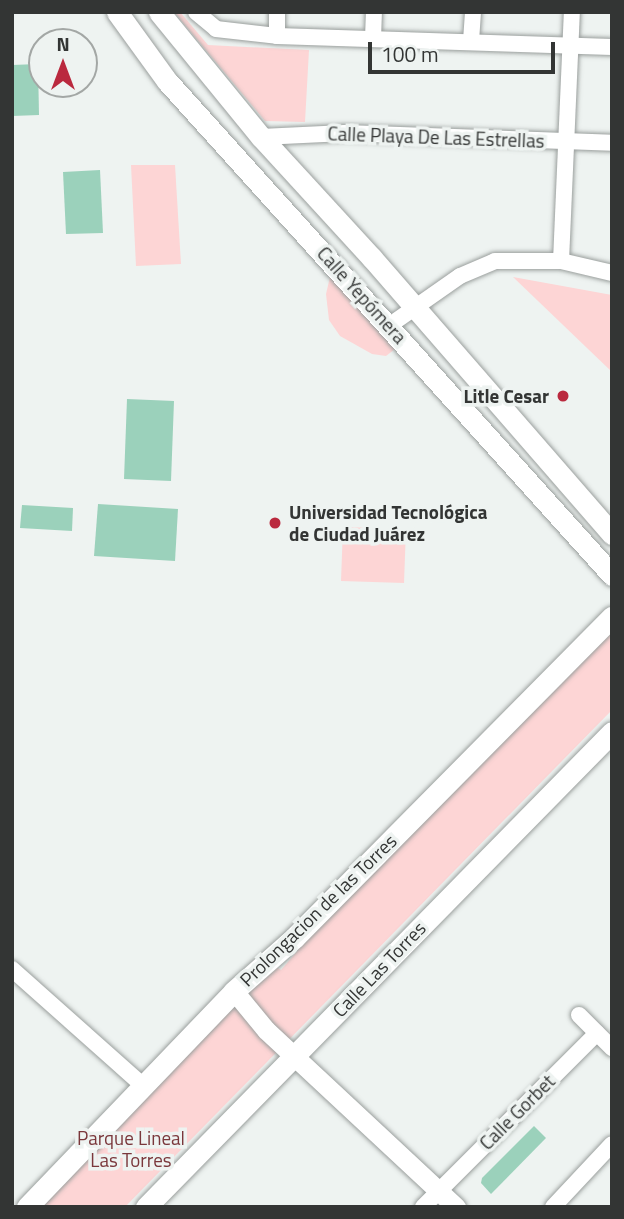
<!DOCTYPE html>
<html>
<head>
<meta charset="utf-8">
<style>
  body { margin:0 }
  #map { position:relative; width:624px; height:1219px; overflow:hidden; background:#eef3f1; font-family:"Titillium Web",sans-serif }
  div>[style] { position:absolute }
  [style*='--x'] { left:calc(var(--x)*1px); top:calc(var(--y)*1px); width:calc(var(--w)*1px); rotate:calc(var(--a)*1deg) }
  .green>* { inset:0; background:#fdd5d5 }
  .building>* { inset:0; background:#9bd1bb }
  .roads { filter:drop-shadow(0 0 2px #9a9f9d) drop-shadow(0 0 2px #9a9f9d) }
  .minor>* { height:16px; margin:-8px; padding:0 8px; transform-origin:8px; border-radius:8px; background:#fff }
  .tertiary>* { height:19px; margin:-9.5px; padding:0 9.5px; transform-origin:9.5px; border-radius:9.5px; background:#fff }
  .secondary>* { height:21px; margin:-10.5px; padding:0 10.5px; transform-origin:10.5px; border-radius:10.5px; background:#fff }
  .dots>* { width:19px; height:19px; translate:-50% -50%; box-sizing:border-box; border:4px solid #eef3f1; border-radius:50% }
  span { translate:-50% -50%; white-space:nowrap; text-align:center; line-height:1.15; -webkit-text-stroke:7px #eef3f1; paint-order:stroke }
  .street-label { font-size:19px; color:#333534 }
  .poi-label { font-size:19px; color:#333534; font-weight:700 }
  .right { translate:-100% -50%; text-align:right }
  .left { translate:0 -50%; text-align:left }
  .park-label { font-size:19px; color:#7a373b }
  .frame { position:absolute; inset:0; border:14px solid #333534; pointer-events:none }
  .north { position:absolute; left:28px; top:28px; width:70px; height:70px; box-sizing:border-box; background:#eef3f1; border:2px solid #a3a7a5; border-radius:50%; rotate:0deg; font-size:19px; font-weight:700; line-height:28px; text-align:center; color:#333534 }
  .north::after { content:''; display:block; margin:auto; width:24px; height:32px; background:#ba293e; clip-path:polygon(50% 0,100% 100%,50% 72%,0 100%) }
  .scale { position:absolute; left:368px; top:42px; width:187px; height:32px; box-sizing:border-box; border:4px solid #333534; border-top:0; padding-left:9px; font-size:21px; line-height:24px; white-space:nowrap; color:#333534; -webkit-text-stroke:5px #eef3f1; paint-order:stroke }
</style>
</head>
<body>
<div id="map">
  <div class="green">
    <i style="clip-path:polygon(174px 12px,180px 12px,208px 45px,309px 50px,305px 122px,265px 121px)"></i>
    <i style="clip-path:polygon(131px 165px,175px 165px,181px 264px,136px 266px)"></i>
    <i style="clip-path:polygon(330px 277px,395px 349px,386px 356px,372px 354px,340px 336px,329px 320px,326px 294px)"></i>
    <i style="clip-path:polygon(513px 277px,612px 295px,612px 372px)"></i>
    <i style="clip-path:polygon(343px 527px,406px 529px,404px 583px,341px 581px)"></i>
    <i style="clip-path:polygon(612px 632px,612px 710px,125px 1207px,27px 1207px,272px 964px,281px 970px,353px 886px)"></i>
  </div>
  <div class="building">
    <i style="clip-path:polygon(38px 64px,39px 115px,12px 116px,12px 65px)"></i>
    <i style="clip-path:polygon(100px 170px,103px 233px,66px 234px,63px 172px)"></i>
    <i style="clip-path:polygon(127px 399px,174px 401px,171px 481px,124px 479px)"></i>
    <i style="clip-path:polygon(98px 504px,178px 509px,175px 561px,94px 556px)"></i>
    <i style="clip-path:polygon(22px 505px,73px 508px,72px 531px,20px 528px)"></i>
    <i style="clip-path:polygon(534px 1126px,546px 1138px,491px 1194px,481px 1183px,482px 1178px)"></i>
  </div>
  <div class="roads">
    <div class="minor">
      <i style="--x:196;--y:12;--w:26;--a:40"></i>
      <i style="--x:216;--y:29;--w:61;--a:6.5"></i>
      <i style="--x:277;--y:36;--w:335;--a:1.9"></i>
      <i style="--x:277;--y:36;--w:24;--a:-90"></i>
      <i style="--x:373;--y:39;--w:27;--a:-88"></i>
      <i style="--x:471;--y:41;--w:29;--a:-86"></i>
      <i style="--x:261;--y:137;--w:84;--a:-2.7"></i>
      <i style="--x:345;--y:133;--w:267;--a:2.1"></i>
      <i style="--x:561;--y:261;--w:249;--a:-87.5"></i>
      <i style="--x:390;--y:325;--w:85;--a:-35"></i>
      <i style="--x:460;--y:276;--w:38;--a:-23"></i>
      <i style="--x:495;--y:261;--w:66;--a:0"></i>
      <i style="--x:561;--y:261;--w:52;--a:13.2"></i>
      <i style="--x:12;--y:969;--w:174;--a:41.7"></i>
      <i style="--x:579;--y:1015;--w:47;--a:45"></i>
      <i style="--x:423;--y:1207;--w:246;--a:-45"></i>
      <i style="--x:553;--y:1207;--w:86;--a:-46.9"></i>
    </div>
    <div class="tertiary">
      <i style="--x:234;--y:991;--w:50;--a:50.6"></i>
      <i style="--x:266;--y:1030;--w:260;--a:43"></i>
    </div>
    <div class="secondary">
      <i style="--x:117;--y:12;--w:85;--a:54.1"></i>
      <i style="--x:167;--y:81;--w:665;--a:47.99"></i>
      <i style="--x:159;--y:12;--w:161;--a:50.8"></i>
      <i style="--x:261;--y:137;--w:164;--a:47.5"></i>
      <i style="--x:372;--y:258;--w:366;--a:49"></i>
      <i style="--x:27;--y:1207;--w:299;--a:-46.2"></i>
      <i style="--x:234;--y:991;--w:80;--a:-41.5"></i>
      <i style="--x:294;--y:938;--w:452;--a:-45.3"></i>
      <i style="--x:146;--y:1207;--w:665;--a:-45.55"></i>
    </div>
  </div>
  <div class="dots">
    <i style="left:563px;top:396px;background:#ba293e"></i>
    <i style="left:275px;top:523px;background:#ba293e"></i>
  </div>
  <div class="street-label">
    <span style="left:436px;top:137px;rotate:2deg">Calle Playa De Las Estrellas</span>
    <span style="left:362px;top:295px;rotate:48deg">Calle Yepómera</span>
    <span style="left:318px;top:910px;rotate:-44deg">Prolongacion de las Torres</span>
    <span style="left:379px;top:969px;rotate:-46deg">Calle Las Torres</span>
    <span style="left:517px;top:1112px;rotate:-45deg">Calle Gorbet</span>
  </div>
  <div class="poi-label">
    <span class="right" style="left:549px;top:396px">Litle Cesar</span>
    <span class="left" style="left:289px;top:523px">Universidad Tecnológica<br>de Ciudad Juárez</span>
  </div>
  <div class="park-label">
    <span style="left:131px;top:1149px">Parque Lineal<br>Las Torres</span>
  </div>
  <div class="frame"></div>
  <div class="north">N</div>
  <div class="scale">100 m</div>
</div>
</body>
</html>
